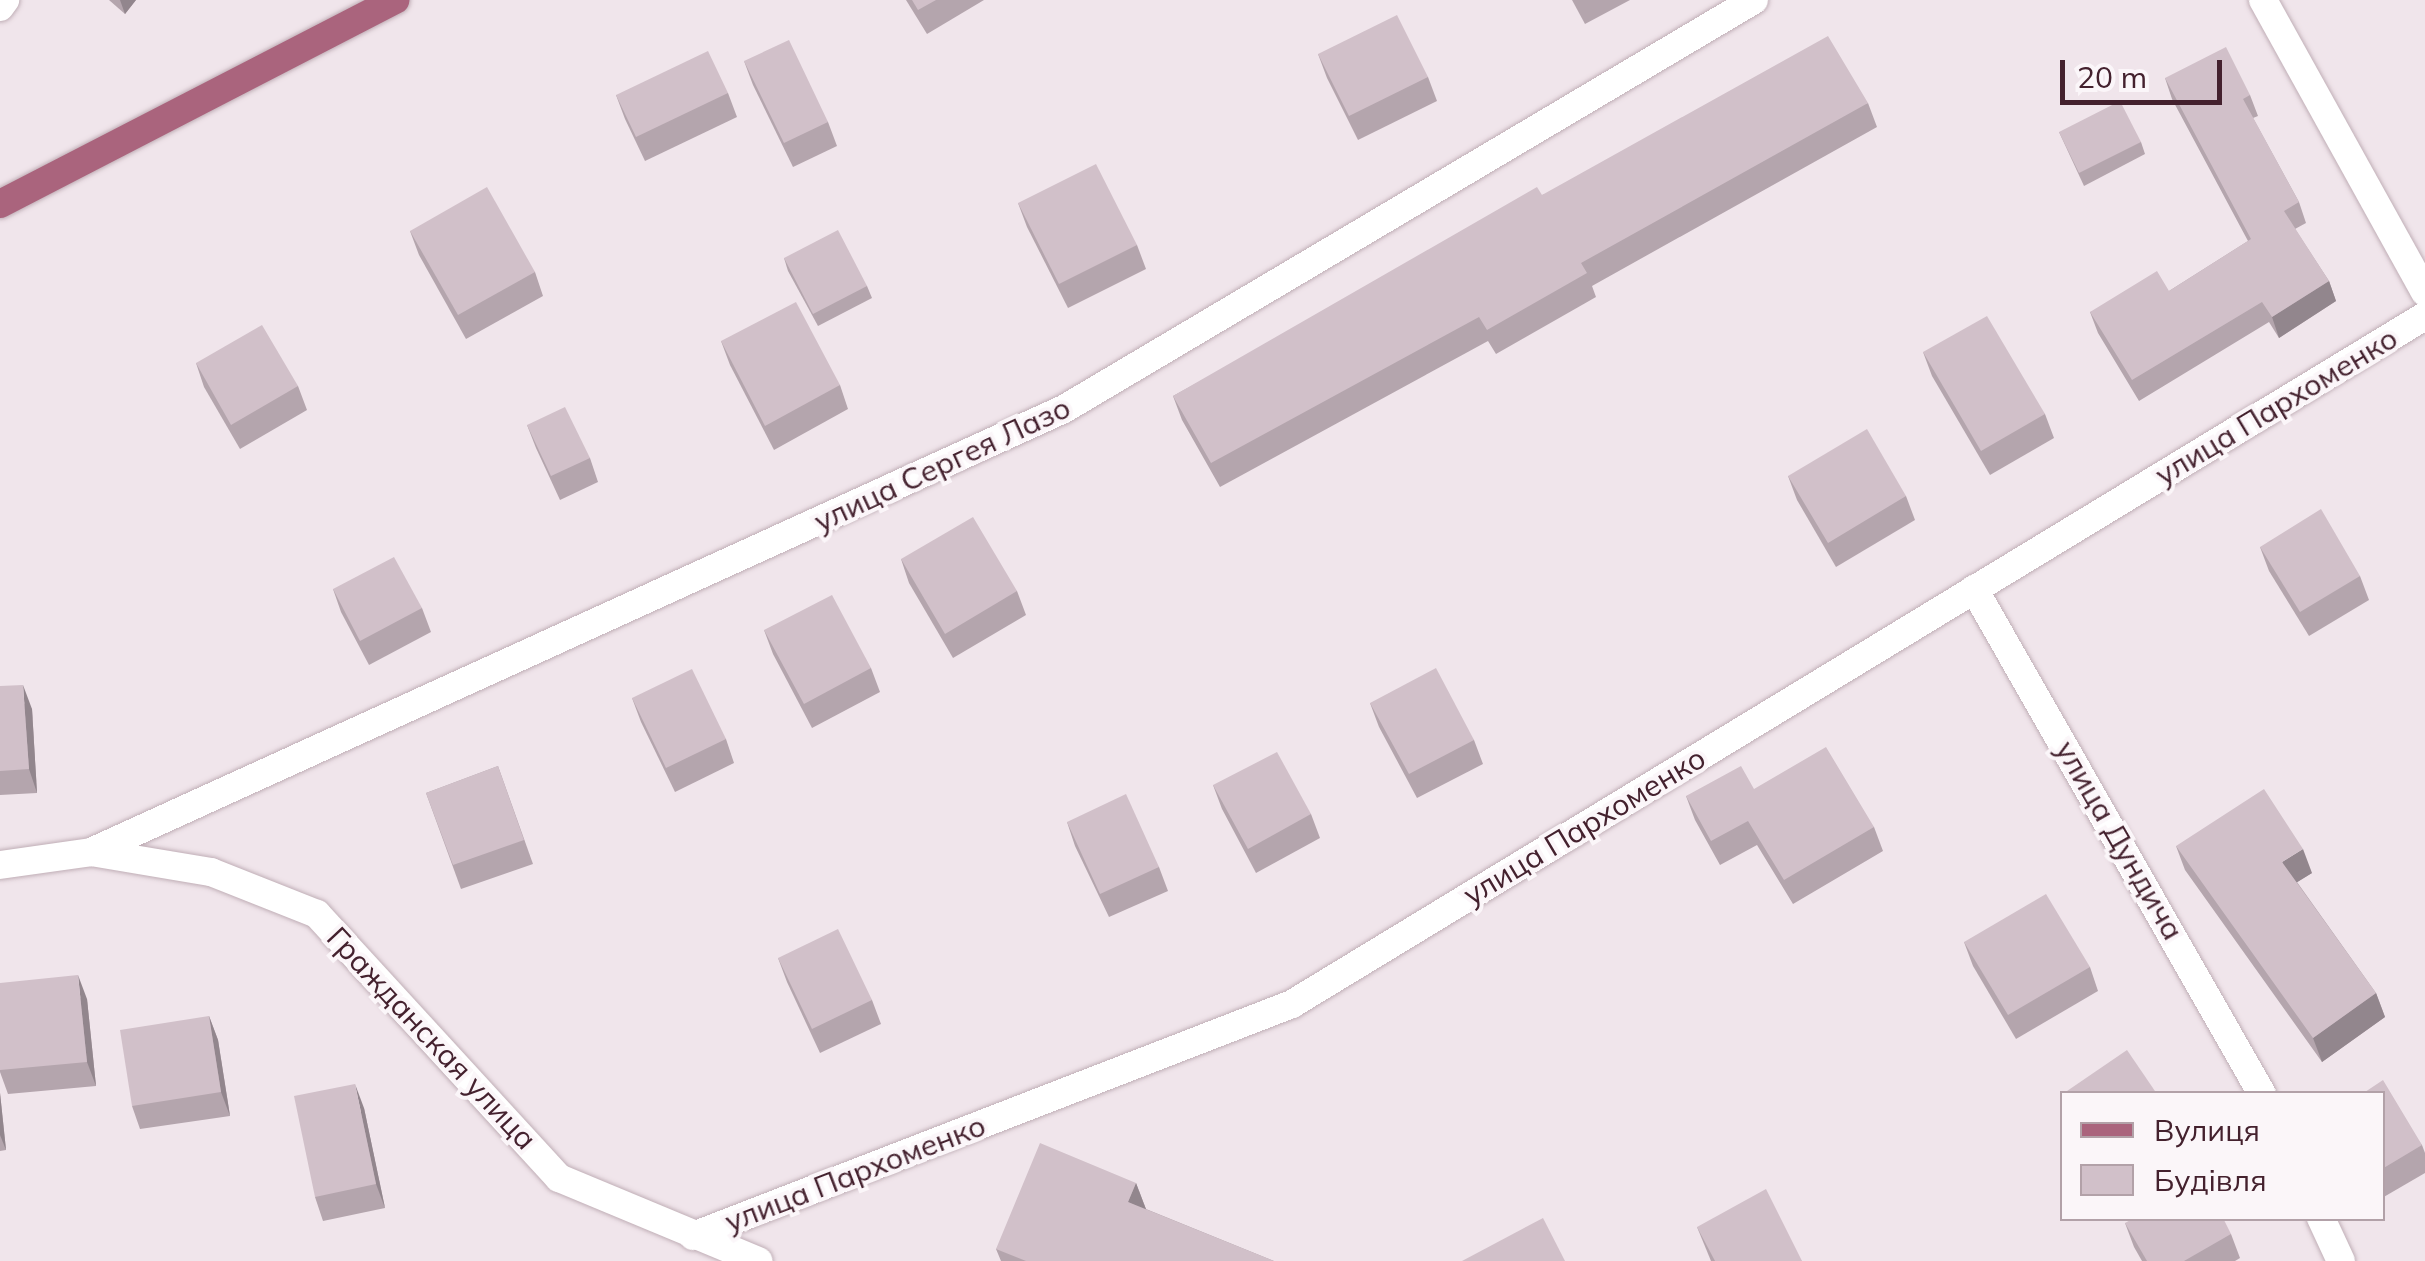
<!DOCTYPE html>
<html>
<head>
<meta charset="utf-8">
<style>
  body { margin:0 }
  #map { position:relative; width:2425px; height:1261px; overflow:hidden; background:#f0e5eb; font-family:Mulish,sans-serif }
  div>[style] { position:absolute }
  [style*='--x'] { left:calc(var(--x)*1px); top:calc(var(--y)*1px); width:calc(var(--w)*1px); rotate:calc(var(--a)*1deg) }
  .roads { filter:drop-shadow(0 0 2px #c0aeb6) drop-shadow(0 0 2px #c0aeb6) }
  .minor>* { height:28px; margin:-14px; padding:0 14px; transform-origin:14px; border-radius:14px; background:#fff }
  .tertiary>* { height:28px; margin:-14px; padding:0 14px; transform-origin:14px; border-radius:14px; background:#fff }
  .primary>* { height:28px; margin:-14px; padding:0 14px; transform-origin:14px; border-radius:14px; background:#aa647d }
  .wall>* { inset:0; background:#b4a5ad }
  .shaded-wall>* { inset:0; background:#92868d }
  .building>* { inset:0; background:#d1c0c9 }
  span { translate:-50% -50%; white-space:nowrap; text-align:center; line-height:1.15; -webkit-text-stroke:8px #fbf6f9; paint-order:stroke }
  .street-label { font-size:30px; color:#44212e }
  .legend { position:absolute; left:2060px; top:1091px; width:325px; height:130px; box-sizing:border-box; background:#fbf6f9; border:2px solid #b2a1a8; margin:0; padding:12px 18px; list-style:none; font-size:30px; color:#44212e }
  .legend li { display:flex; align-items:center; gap:20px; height:50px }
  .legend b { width:50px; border:2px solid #b2a1a8 }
  .scale { position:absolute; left:2060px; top:60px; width:162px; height:45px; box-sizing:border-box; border:5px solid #44212e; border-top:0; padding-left:12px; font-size:30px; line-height:35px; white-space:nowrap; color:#44212e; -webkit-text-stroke:8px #fbf6f9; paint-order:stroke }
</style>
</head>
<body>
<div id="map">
  <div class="roads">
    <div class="minor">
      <i style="--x:2263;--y:0;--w:334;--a:61"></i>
      <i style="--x:0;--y:7;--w:9;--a:-54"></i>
      <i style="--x:1974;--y:589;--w:581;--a:60.3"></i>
      <i style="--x:91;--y:852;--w:1069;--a:-24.48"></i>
      <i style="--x:1064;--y:409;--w:802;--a:-30.66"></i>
      <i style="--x:2321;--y:1218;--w:47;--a:65.1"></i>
      <i style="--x:693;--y:1236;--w:642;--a:-21.17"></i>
      <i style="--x:1292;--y:1004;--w:1326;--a:-31.27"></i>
    </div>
    <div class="tertiary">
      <i style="--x:0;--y:865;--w:92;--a:-8.1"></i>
      <i style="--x:91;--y:852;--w:122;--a:9.5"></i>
      <i style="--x:211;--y:872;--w:114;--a:21.6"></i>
      <i style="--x:317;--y:914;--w:358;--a:47.5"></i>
      <i style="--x:559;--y:1178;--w:216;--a:22.6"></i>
    </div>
    <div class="primary">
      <i style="--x:0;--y:204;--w:445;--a:-27.3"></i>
    </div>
  </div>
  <div class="wall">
    <i style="clip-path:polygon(109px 0,136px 0,125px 14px)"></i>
    <i style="clip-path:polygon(906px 0,984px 0,927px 34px)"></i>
    <i style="clip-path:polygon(1572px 0,1630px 0,1585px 24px)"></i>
    <i style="clip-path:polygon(1318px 54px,1428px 77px,1437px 101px,1358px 140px,1327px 78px)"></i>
    <i style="clip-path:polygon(744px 61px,828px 122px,837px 146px,793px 167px,753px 85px)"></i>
    <i style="clip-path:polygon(2165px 78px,2250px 95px,2258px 116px,2253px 118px,2299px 202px,2306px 223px,2295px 229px,2329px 281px,2336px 301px,2279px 338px,2269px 322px,2139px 401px,2098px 333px,2090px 312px,2169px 291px,2248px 241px,2172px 99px)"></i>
    <i style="clip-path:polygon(728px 93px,737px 117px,645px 161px,625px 119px,616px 95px)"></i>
    <i style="clip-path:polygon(1868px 103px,1877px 127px,1592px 286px,1596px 297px,1496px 354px,1488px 341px,1220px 487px,1182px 420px,1173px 396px,1542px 195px)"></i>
    <i style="clip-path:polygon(2059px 132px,2141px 142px,2145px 154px,2084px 186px)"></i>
    <i style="clip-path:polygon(1018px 203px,1137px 245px,1146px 269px,1068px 308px,1027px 227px)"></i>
    <i style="clip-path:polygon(410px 231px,535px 272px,543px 296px,466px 339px,419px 255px)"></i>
    <i style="clip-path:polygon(784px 258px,867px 286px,872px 298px,818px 326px,788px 271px)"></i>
    <i style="clip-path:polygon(721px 341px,840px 385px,848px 409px,774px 450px,730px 365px)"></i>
    <i style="clip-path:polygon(1923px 352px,2045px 414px,2054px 438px,1990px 475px,1932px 376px)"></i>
    <i style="clip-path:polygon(196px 363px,298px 386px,307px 410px,240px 449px,204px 387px)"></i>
    <i style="clip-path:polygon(527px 425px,590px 458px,598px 482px,560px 500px,536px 448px)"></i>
    <i style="clip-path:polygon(1788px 476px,1906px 496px,1915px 520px,1836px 567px,1797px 500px)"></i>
    <i style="clip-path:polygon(2260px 547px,2360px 576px,2369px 600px,2309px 636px,2269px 571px)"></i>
    <i style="clip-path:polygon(901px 559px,1017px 591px,1026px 615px,953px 658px,909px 583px)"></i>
    <i style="clip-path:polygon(333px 589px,422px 608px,431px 632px,369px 665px,341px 612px)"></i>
    <i style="clip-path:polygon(764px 630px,871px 668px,880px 692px,812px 728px,773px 654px)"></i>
    <i style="clip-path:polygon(0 686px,32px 709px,37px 793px,0 795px)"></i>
    <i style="clip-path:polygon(632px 698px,726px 739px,734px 763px,675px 792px,641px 722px)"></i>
    <i style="clip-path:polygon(1370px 703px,1474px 740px,1483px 764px,1417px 798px,1379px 727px)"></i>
    <i style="clip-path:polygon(498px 766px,533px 864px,461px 889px,426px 793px)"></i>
    <i style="clip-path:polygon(1213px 785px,1311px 814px,1320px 838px,1256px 873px,1222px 809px)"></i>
    <i style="clip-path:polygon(1754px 789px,1874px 827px,1883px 851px,1793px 904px,1757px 845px,1720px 865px,1695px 820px,1686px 796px)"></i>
    <i style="clip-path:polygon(1067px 822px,1159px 867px,1168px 891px,1109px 917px,1075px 846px)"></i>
    <i style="clip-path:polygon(2176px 846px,2312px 873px,2297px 882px,2376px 993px,2385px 1017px,2322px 1062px,2185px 870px)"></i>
    <i style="clip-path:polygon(1964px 942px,2090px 967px,2098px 991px,2016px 1039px,1973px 966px)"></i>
    <i style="clip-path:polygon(778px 958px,872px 1000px,881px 1024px,820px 1053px,787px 982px)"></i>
    <i style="clip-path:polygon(0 983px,87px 999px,96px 1086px,8px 1094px,0 1072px)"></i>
    <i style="clip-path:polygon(209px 1016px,218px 1040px,230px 1116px,140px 1129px,132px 1106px)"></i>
    <i style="clip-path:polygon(0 1093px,6px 1150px,0 1151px)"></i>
    <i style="clip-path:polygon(2382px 1094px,2422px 1145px,2425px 1153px,2425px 1173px,2382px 1198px)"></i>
    <i style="clip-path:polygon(364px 1108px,385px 1208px,323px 1221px,315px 1197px)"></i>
    <i style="clip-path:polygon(1136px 1183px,1146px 1209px,1274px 1261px,1001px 1261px,996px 1249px)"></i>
    <i style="clip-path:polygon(2125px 1223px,2231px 1234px,2240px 1258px,2235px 1261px,2142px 1261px,2134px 1247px)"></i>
    <i style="clip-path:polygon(1697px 1227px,1802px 1261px,1711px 1261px)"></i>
  </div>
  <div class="shaded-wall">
    <i style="clip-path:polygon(120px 0,136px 0,125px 14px)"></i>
    <i style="clip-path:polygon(2329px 281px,2336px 301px,2279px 338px,2272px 317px)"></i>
    <i style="clip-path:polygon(23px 685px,32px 709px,37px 793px,29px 769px)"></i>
    <i style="clip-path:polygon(2303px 849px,2312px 873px,2291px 886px,2282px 862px)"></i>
    <i style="clip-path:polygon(78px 975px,87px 999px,96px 1086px,87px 1062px)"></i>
    <i style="clip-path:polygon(2376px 993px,2385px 1017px,2322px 1062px,2313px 1038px)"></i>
    <i style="clip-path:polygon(209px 1016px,218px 1040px,230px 1116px,221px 1092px)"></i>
    <i style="clip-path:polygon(355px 1084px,364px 1108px,385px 1208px,376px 1184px)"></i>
    <i style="clip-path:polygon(0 1093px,6px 1150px,0 1135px)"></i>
    <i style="clip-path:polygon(1136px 1183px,1147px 1212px,1128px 1202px)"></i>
  </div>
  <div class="building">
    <i style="clip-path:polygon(912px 0,936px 0,918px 10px)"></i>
    <i style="clip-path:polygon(1397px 15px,1428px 77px,1349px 116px,1318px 54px)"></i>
    <i style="clip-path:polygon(1828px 36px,1868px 103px,1581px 263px,1587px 273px,1487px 330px,1479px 317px,1211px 463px,1173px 396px,1537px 187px,1542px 195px)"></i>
    <i style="clip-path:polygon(789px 40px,828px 122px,784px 143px,744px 61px)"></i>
    <i style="clip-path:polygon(2226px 47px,2250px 95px,2243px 99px,2299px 202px,2284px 211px,2329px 281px,2272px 317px,2262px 302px,2132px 380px,2090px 312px,2157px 271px,2169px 291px,2251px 239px,2165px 78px)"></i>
    <i style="clip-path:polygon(708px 51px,728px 93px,636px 137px,616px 95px)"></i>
    <i style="clip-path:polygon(2120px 101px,2141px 142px,2079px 173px,2059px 132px)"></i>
    <i style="clip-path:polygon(1096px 164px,1137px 245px,1059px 284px,1018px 203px)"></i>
    <i style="clip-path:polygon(487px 187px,535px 272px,458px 315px,410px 231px)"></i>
    <i style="clip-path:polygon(838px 230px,867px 286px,813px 314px,784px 258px)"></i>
    <i style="clip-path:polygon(796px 302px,840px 385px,765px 426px,721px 341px)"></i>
    <i style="clip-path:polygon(1987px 316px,2045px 414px,1981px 451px,1923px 352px)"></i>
    <i style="clip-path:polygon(262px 325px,298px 386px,231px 425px,196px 363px)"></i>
    <i style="clip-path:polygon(565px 407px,590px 458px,551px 476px,527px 425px)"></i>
    <i style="clip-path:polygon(1867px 429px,1906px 496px,1828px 543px,1788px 476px)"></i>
    <i style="clip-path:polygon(2321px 509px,2360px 576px,2300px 612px,2260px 547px)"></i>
    <i style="clip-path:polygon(973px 517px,1017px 591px,945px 634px,901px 559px)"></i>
    <i style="clip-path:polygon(394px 557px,422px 608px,360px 641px,333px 589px)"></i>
    <i style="clip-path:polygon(832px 595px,871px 668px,804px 704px,764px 630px)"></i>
    <i style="clip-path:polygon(1436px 668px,1474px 740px,1409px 774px,1370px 703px)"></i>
    <i style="clip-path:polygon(692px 669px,726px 739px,666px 768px,632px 698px)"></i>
    <i style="clip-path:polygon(23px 685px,29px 769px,0 771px,0 686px)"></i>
    <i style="clip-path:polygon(1826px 747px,1874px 827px,1784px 880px,1748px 821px,1711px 841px,1686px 796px,1741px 766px,1754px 789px)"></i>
    <i style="clip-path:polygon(1277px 752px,1311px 814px,1248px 849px,1213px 785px)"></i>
    <i style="clip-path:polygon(498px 766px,524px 840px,453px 865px,426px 793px)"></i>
    <i style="clip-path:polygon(2264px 789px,2303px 849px,2282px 862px,2376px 993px,2313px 1038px,2176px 846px)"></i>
    <i style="clip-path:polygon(1126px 794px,1159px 867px,1100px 894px,1067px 822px)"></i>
    <i style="clip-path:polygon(2046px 894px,2090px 967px,2008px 1015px,1964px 942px)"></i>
    <i style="clip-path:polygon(838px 929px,872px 1000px,812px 1029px,778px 958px)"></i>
    <i style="clip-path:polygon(78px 975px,87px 1062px,0 1070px,0 983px)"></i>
    <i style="clip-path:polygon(209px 1016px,221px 1092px,132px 1106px,120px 1030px)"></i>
    <i style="clip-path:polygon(2127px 1050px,2157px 1094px,2068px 1094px,2067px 1091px)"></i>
    <i style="clip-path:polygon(2383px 1080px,2422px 1145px,2382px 1169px,2382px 1094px,2362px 1094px)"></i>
    <i style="clip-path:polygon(355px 1084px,376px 1184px,315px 1197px,294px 1096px)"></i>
    <i style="clip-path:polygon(1040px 1143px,1136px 1183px,1128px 1202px,1274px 1261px,1026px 1261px,996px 1249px)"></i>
    <i style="clip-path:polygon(1766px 1189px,1802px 1261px,1715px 1261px,1697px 1227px)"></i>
    <i style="clip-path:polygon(1543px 1218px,1565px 1261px,1462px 1261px)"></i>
    <i style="clip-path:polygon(2134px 1218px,2223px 1218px,2231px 1234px,2184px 1261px,2147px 1261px,2125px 1223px)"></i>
  </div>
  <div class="street-label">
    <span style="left:2276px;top:406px;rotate:-31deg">улица Пархоменко</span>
    <span style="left:942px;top:464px;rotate:-25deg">улица Сергея Лазо</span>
    <span style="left:1584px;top:826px;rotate:-31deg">улица Пархоменко</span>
    <span style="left:2120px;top:840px;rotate:60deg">улица Дундича</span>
    <span style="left:432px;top:1038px;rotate:47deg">Гражданская улица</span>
    <span style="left:855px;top:1173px;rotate:-21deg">улица Пархоменко</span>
  </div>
  <ul class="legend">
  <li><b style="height:12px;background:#aa647d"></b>Вулиця</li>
  <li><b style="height:28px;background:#d1c0c9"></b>Будівля</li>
  </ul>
  <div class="scale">20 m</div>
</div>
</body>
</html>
